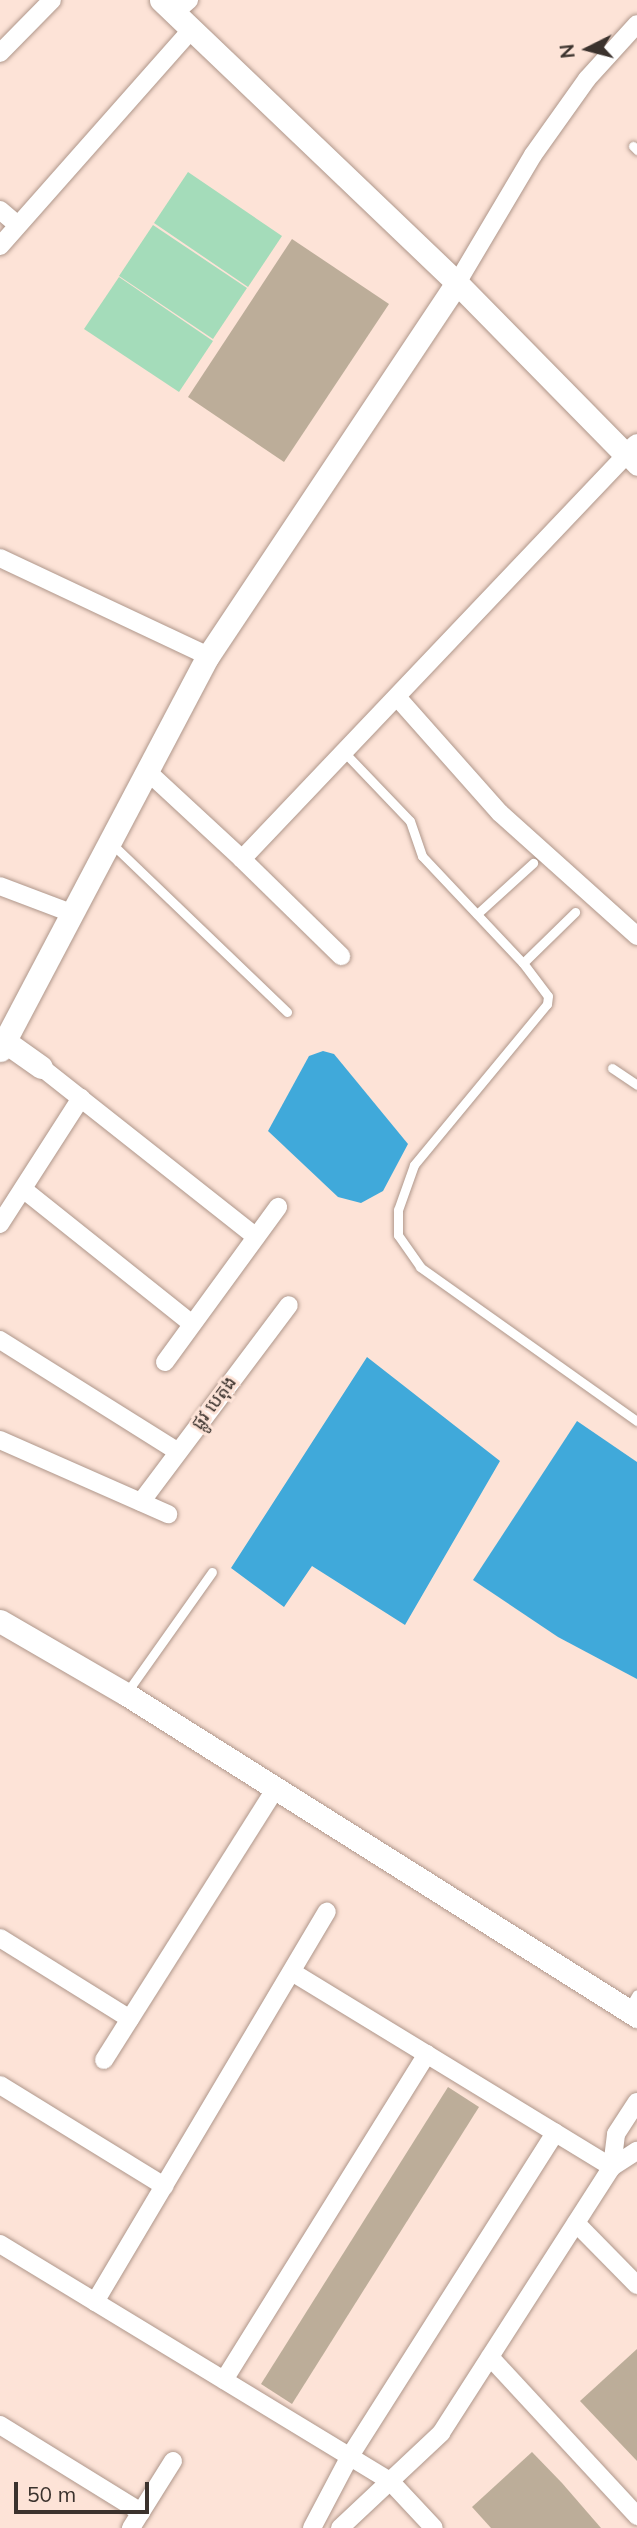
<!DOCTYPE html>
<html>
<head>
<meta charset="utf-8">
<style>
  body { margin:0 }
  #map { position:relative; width:637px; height:2528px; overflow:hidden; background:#fde3d7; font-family:Mulish,"Noto Sans Khmer",sans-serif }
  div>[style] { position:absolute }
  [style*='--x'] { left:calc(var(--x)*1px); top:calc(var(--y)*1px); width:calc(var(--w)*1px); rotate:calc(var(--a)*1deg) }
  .green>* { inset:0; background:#a4dcba }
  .water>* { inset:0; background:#40a9da }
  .building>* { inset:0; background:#bcad99 }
  .roads { filter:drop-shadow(0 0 2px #af978b) drop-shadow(0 0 2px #af978b) }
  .service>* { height:9px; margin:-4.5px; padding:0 4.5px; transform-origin:4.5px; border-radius:4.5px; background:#fff }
  .minor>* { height:18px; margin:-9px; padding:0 9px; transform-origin:9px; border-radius:9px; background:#fff }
  .tertiary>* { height:23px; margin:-11.5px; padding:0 11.5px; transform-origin:11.5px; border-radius:11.5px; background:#fff }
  span { translate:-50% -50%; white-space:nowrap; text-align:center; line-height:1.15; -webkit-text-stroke:6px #fde3d7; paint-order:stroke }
  .street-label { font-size:18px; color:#3b322d }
  .north { position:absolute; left:553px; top:14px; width:70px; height:70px; -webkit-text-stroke:5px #fde3d7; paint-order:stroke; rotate:264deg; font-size:19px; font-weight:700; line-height:28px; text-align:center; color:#3b322d }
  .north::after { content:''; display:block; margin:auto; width:24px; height:32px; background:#3b322d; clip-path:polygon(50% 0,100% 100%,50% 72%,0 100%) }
  .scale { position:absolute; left:14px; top:2482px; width:135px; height:32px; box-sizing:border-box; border:4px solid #3b322d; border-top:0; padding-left:9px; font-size:21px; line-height:24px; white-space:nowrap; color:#3b322d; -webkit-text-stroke:5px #fde3d7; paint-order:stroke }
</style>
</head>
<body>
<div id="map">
  <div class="green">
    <i style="clip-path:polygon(188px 172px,282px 236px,248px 287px,154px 223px)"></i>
    <i style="clip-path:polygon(153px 225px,247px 288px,213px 339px,119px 276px)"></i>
    <i style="clip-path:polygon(119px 277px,213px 341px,179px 392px,84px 329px)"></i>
  </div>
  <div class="water">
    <i style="clip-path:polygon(323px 1051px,334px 1054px,408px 1144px,383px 1191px,361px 1203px,338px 1197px,268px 1131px,309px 1056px)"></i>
    <i style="clip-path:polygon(367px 1357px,500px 1461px,405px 1625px,312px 1566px,284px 1607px,231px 1568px)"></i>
    <i style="clip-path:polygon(577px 1421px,637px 1462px,637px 1679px,558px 1637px,473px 1580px)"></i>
  </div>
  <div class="building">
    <i style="clip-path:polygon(292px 239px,389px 304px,284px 462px,188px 397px)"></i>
    <i style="clip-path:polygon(448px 2087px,479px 2107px,292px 2404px,261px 2384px)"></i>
    <i style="clip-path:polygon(637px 2349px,637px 2461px,580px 2401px)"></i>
    <i style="clip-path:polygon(532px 2452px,562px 2483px,601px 2528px,491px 2528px,472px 2507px)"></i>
  </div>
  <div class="roads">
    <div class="service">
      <i style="--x:633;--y:146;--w:6;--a:45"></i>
      <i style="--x:344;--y:752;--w:95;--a:46.3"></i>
      <i style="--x:410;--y:821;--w:37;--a:71"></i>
      <i style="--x:422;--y:856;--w:147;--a:46.7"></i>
      <i style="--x:523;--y:963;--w:41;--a:52.9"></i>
      <i style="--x:548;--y:996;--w:8;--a:97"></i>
      <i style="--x:547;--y:1004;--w:209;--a:129.6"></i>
      <i style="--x:414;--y:1165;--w:48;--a:109.6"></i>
      <i style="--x:398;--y:1210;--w:25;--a:90"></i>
      <i style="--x:398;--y:1235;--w:39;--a:55"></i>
      <i style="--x:420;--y:1267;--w:266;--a:35.4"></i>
      <i style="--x:111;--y:843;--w:244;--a:43.8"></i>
      <i style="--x:477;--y:914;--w:76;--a:-42.3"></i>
      <i style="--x:523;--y:963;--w:73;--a:-44.4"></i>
      <i style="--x:612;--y:1068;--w:30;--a:34"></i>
      <i style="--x:127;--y:1692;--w:147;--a:-54.7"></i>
      <i style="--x:628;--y:2009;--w:17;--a:-59"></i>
    </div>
    <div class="minor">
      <i style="--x:174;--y:13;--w:20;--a:-41"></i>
      <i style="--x:0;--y:53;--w:74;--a:-45.5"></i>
      <i style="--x:0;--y:210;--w:23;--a:40"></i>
      <i style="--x:0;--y:246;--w:288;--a:-48.5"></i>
      <i style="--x:457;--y:283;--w:149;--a:-59.3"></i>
      <i style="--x:533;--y:155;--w:93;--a:-54.6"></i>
      <i style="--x:587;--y:79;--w:74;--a:-47.7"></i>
      <i style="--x:0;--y:558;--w:230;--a:25.2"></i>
      <i style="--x:397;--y:697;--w:155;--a:48.4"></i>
      <i style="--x:500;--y:813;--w:184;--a:41.9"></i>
      <i style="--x:147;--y:771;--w:129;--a:42.8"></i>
      <i style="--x:242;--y:859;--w:557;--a:-46.45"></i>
      <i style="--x:626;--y:455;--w:16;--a:47"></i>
      <i style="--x:242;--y:859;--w:139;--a:44.4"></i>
      <i style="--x:0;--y:886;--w:76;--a:20.8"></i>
      <i style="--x:41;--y:1067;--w:274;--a:38.3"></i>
      <i style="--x:23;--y:1189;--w:216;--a:38.6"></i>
      <i style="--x:0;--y:1224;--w:150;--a:-57.3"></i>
      <i style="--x:0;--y:1340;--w:209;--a:32.1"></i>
      <i style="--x:165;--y:1362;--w:192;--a:-53.9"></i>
      <i style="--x:0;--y:1440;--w:184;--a:23.8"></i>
      <i style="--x:141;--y:1502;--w:246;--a:-53.1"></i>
      <i style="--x:0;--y:1938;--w:153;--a:31.9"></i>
      <i style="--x:292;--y:1972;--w:375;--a:31.4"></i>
      <i style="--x:104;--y:2060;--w:320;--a:-57.7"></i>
      <i style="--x:0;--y:2085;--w:193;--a:31.6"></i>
      <i style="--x:612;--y:2167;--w:33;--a:-83"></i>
      <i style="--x:616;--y:2134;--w:38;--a:-57"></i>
      <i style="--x:576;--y:2223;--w:87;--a:45.5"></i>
      <i style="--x:0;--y:2244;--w:456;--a:31.3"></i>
      <i style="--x:390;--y:2481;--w:64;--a:46.9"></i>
      <i style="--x:95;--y:2302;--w:454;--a:-59.3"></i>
      <i style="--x:490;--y:2357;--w:217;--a:47.2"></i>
      <i style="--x:224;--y:2380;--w:384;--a:-58.1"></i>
      <i style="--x:0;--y:2425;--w:166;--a:31.7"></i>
      <i style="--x:131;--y:2528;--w:79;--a:-57.9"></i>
      <i style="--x:312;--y:2528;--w:81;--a:-62.2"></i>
      <i style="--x:350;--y:2456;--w:383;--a:-57.6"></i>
      <i style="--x:340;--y:2528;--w:139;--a:-43.2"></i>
      <i style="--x:441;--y:2433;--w:316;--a:-57.3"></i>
      <i style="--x:612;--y:2167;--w:30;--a:-33"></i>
    </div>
    <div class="tertiary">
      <i style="--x:161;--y:0;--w:410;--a:43.7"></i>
      <i style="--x:457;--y:283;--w:241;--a:45.5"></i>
      <i style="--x:626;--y:455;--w:15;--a:-42"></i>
      <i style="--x:0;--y:1038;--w:50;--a:35.3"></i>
      <i style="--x:0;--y:1050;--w:446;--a:-62.2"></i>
      <i style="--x:208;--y:656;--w:448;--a:-56.3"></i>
      <i style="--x:0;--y:1621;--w:146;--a:30.1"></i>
      <i style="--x:126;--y:1694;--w:604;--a:32.22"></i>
    </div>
  </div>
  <div class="street-label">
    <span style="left:214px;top:1403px;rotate:-53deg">ផ្លូវ បេតុង</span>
  </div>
  <div class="north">N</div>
  <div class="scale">50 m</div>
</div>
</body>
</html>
